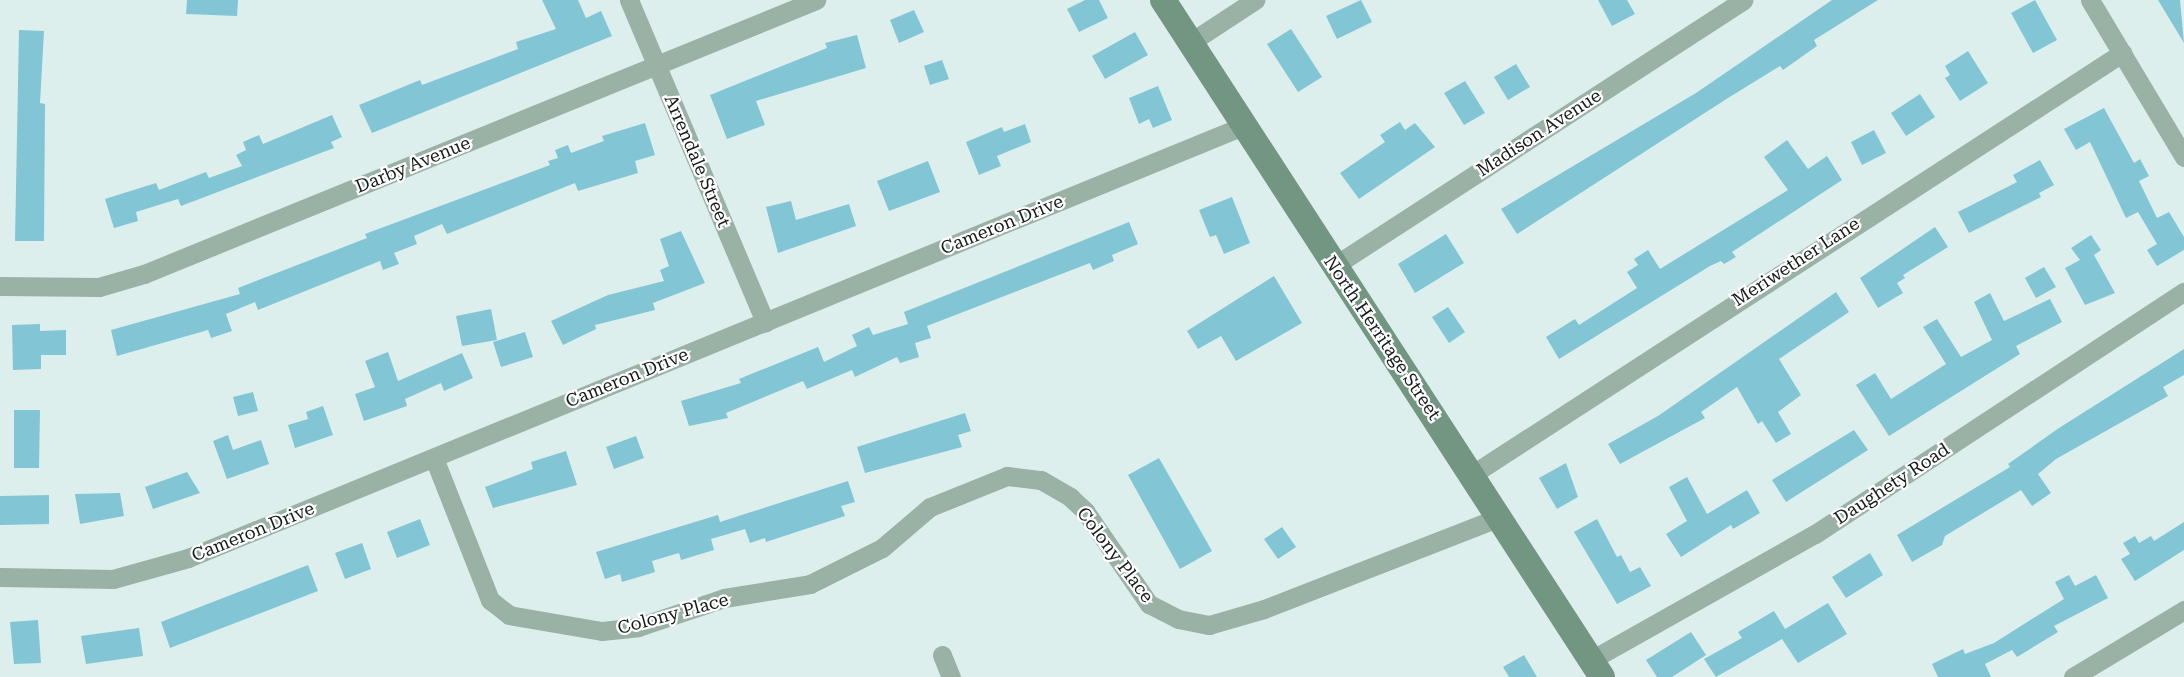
<!DOCTYPE html>
<html>
<head>
<meta charset="utf-8">
<style>
  body { margin:0 }
  #map { position:relative; width:2184px; height:677px; overflow:hidden; background:#ddefec; font-family:"Roboto Serif",serif }
  div>[style] { position:absolute }
  [style*='--x'] { left:calc(var(--x)*1px); top:calc(var(--y)*1px); width:calc(var(--w)*1px); rotate:calc(var(--a)*1deg) }
  .building>* { inset:0; background:#82c6d5 }
  .street>* { height:19px; margin:-9.5px; padding:0 9.5px; transform-origin:9.5px; border-radius:9.5px; background:#9ab2a5 }
  .secondary>* { height:26px; margin:-13px; padding:0 13px; transform-origin:13px; border-radius:13px; background:#739683 }
  span { translate:-50% -50%; white-space:nowrap; text-align:center; line-height:1.15; -webkit-text-stroke:4.5px #fff; paint-order:stroke }
  .street-label { font-size:18px; color:#141a19 }
</style>
</head>
<body>
<div id="map">
  <div class="building">
    <i style="clip-path:polygon(187px 0,238px 0,237px 16px,186px 14px)"></i>
    <i style="clip-path:polygon(542px 0,578px 0,586px 18px,601px 11px,612px 36px,372px 133px,359px 105px,420px 80px,422px 85px,518px 49px,516px 42px,556px 29px)"></i>
    <i style="clip-path:polygon(1085px 0,1099px 0,1108px 18px,1079px 32px,1067px 9px)"></i>
    <i style="clip-path:polygon(1361px 0,1372px 22px,1337px 39px,1326px 16px)"></i>
    <i style="clip-path:polygon(1598px 0,1627px 0,1635px 14px,1612px 26px)"></i>
    <i style="clip-path:polygon(1832px 0,1878px 0,1814px 40px,1817px 46px,1783px 70px,1780px 66px,1728px 98px,1517px 234px,1501px 209px,1696px 93px)"></i>
    <i style="clip-path:polygon(2035px 0,2057px 40px,2033px 53px,2011px 13px)"></i>
    <i style="clip-path:polygon(2158px 0,2180px 0,2184px 43px)"></i>
    <i style="clip-path:polygon(914px 10px,924px 32px,899px 43px,890px 20px)"></i>
    <i style="clip-path:polygon(1291px 29px,1322px 77px,1298px 92px,1267px 44px)"></i>
    <i style="clip-path:polygon(19px 30px,44px 31px,40px 103px,45px 104px,44px 241px,15px 241px)"></i>
    <i style="clip-path:polygon(1135px 32px,1148px 55px,1105px 79px,1092px 56px)"></i>
    <i style="clip-path:polygon(857px 35px,866px 68px,756px 101px,765px 125px,727px 139px,710px 95px,827px 48px,825px 43px)"></i>
    <i style="clip-path:polygon(1968px 51px,1988px 83px,1960px 101px,1945px 78px,1950px 75px,1945px 66px)"></i>
    <i style="clip-path:polygon(942px 60px,949px 79px,930px 85px,924px 66px)"></i>
    <i style="clip-path:polygon(1516px 64px,1530px 87px,1508px 100px,1494px 77px)"></i>
    <i style="clip-path:polygon(1465px 81px,1485px 113px,1464px 125px,1444px 93px)"></i>
    <i style="clip-path:polygon(1158px 86px,1172px 120px,1153px 128px,1149px 119px,1139px 124px,1129px 98px)"></i>
    <i style="clip-path:polygon(1920px 94px,1935px 117px,1906px 136px,1891px 113px)"></i>
    <i style="clip-path:polygon(2104px 108px,2134px 163px,2140px 159px,2149px 176px,2139px 181px,2157px 218px,2169px 212px,2184px 237px,2184px 250px,2157px 266px,2147px 250px,2157px 244px,2138px 212px,2126px 218px,2090px 142px,2076px 150px,2064px 129px)"></i>
    <i style="clip-path:polygon(332px 115px,342px 137px,331px 142px,334px 148px,181px 206px,178px 199px,136px 212px,138px 221px,114px 228px,105px 199px,156px 183px,159px 190px,206px 172px,209px 178px,242px 166px,236px 155px,246px 150px,243px 142px,259px 135px,263px 144px)"></i>
    <i style="clip-path:polygon(1400px 122px,1405px 130px,1415px 123px,1435px 147px,1359px 199px,1340px 173px,1385px 142px,1380px 135px)"></i>
    <i style="clip-path:polygon(645px 123px,655px 155px,635px 161px,638px 173px,578px 191px,575px 183px,447px 234px,442px 224px,414px 236px,417px 244px,394px 253px,399px 264px,383px 270px,380px 261px,258px 310px,255px 302px,226px 314px,232px 331px,211px 338px,208px 330px,117px 356px,111px 330px,240px 294px,238px 288px,367px 238px,365px 234px,550px 165px,548px 161px,558px 158px,555px 150px,568px 145px,571px 153px,604px 141px,602px 136px)"></i>
    <i style="clip-path:polygon(1025px 124px,1031px 142px,997px 156px,1001px 166px,979px 175px,966px 142px,1002px 127px,1004px 132px)"></i>
    <i style="clip-path:polygon(1874px 130px,1886px 153px,1862px 165px,1851px 142px)"></i>
    <i style="clip-path:polygon(1787px 140px,1808px 169px,1827px 156px,1842px 180px,1732px 252px,1736px 257px,1724px 264px,1721px 261px,1710px 266px,1559px 359px,1546px 337px,1575px 319px,1579px 325px,1637px 288px,1627px 272px,1638px 265px,1634px 259px,1648px 250px,1660px 269px,1788px 190px,1764px 157px)"></i>
    <i style="clip-path:polygon(2040px 160px,2054px 185px,2039px 193px,2041px 197px,1969px 233px,1958px 212px,2017px 182px,2013px 175px)"></i>
    <i style="clip-path:polygon(928px 161px,940px 192px,889px 211px,877px 181px)"></i>
    <i style="clip-path:polygon(1232px 197px,1250px 243px,1224px 254px,1216px 235px,1210px 237px,1199px 210px)"></i>
    <i style="clip-path:polygon(791px 201px,796px 220px,849px 204px,856px 226px,778px 253px,766px 207px)"></i>
    <i style="clip-path:polygon(1129px 222px,1138px 244px,1112px 255px,1114px 261px,1093px 270px,1090px 263px,927px 326px,931px 338px,915px 343px,919px 357px,900px 363px,897px 357px,855px 377px,852px 370px,807px 389px,803px 381px,726px 413px,728px 418px,689px 426px,681px 401px,741px 383px,739px 379px,818px 347px,824px 362px,857px 346px,852px 335px,869px 327px,873px 335px,908px 324px,904px 312px)"></i>
    <i style="clip-path:polygon(1935px 227px,1948px 247px,1903px 275px,1905px 278px,1897px 283px,1903px 293px,1878px 308px,1860px 278px)"></i>
    <i style="clip-path:polygon(681px 231px,705px 283px,653px 303px,655px 310px,595px 325px,596px 329px,563px 345px,551px 321px,608px 295px,664px 281px,660px 270px,669px 266px,660px 239px)"></i>
    <i style="clip-path:polygon(1446px 234px,1464px 263px,1415px 293px,1398px 264px)"></i>
    <i style="clip-path:polygon(2091px 235px,2101px 250px,2094px 255px,2115px 293px,2085px 305px,2065px 268px,2080px 260px,2071px 248px)"></i>
    <i style="clip-path:polygon(2044px 267px,2056px 287px,2036px 298px,2025px 278px)"></i>
    <i style="clip-path:polygon(1274px 276px,1302px 323px,1236px 361px,1221px 336px,1198px 349px,1187px 331px)"></i>
    <i style="clip-path:polygon(1836px 292px,1849px 312px,1779px 359px,1801px 395px,1778px 412px,1791px 434px,1776px 443px,1762px 421px,1758px 424px,1737px 387px,1701px 412px,1705px 418px,1620px 464px,1608px 444px,1658px 416px)"></i>
    <i style="clip-path:polygon(1990px 293px,2004px 321px,2050px 299px,2062px 322px,2016px 346px,2020px 354px,1889px 436px,1856px 385px,1875px 373px,1891px 399px,1946px 364px,1923px 327px,1937px 319px,1961px 357px,1992px 340px,1974px 302px)"></i>
    <i style="clip-path:polygon(1448px 307px,1465px 332px,1449px 343px,1432px 317px)"></i>
    <i style="clip-path:polygon(491px 309px,497px 340px,462px 346px,456px 316px)"></i>
    <i style="clip-path:polygon(40px 324px,40px 331px,66px 330px,66px 355px,41px 355px,41px 369px,13px 370px,12px 325px)"></i>
    <i style="clip-path:polygon(525px 332px,533px 357px,501px 367px,493px 342px)"></i>
    <i style="clip-path:polygon(2184px 349px,2184px 375px,2163px 387px,2168px 396px,2056px 459px,2038px 474px,2051px 493px,2032px 506px,2021px 490px,1945px 536px,1942px 545px,1912px 562px,1897px 535px,2010px 467px,2008px 464px,2059px 428px)"></i>
    <i style="clip-path:polygon(388px 352px,398px 381px,462px 353px,473px 378px,444px 391px,441px 383px,405px 399px,407px 406px,364px 421px,355px 394px,375px 387px,365px 361px)"></i>
    <i style="clip-path:polygon(253px 392px,258px 411px,238px 416px,233px 397px)"></i>
    <i style="clip-path:polygon(323px 406px,333px 435px,295px 448px,288px 425px,308px 419px,306px 412px)"></i>
    <i style="clip-path:polygon(14px 410px,40px 410px,39px 468px,14px 468px)"></i>
    <i style="clip-path:polygon(965px 413px,971px 431px,958px 435px,962px 447px,865px 473px,857px 447px)"></i>
    <i style="clip-path:polygon(1854px 430px,1868px 450px,1786px 502px,1772px 480px)"></i>
    <i style="clip-path:polygon(228px 435px,233px 450px,261px 440px,269px 464px,227px 479px,213px 441px)"></i>
    <i style="clip-path:polygon(636px 436px,644px 458px,614px 469px,606px 447px)"></i>
    <i style="clip-path:polygon(566px 451px,577px 485px,493px 508px,485px 487px,533px 469px,531px 462px)"></i>
    <i style="clip-path:polygon(1159px 458px,1212px 551px,1180px 569px,1128px 475px)"></i>
    <i style="clip-path:polygon(1566px 463px,1578px 497px,1557px 509px,1539px 478px)"></i>
    <i style="clip-path:polygon(187px 472px,200px 493px,153px 509px,145px 487px)"></i>
    <i style="clip-path:polygon(1687px 477px,1707px 514px,1747px 490px,1760px 513px,1733px 529px,1731px 525px,1681px 557px,1666px 534px,1687px 521px,1669px 487px)"></i>
    <i style="clip-path:polygon(848px 481px,855px 502px,841px 506px,845px 516px,766px 542px,765px 538px,750px 543px,745px 529px,711px 539px,714px 550px,681px 560px,679px 553px,652px 561px,655px 572px,622px 582px,620px 574px,605px 579px,596px 552px,718px 515px,720px 522px)"></i>
    <i style="clip-path:polygon(120px 493px,124px 516px,80px 524px,75px 494px)"></i>
    <i style="clip-path:polygon(49px 495px,49px 524px,0 525px,0 496px)"></i>
    <i style="clip-path:polygon(420px 519px,430px 545px,397px 558px,387px 532px)"></i>
    <i style="clip-path:polygon(1597px 519px,1617px 557px,1621px 555px,1630px 572px,1640px 567px,1651px 586px,1617px 604px,1574px 532px)"></i>
    <i style="clip-path:polygon(2184px 522px,2184px 550px,2135px 581px,2121px 559px,2130px 554px,2123px 543px,2135px 536px,2139px 543px,2151px 536px,2154px 541px)"></i>
    <i style="clip-path:polygon(1282px 527px,1296px 547px,1278px 559px,1264px 539px)"></i>
    <i style="clip-path:polygon(362px 543px,371px 569px,345px 579px,335px 553px)"></i>
    <i style="clip-path:polygon(1870px 553px,1883px 575px,1846px 598px,1832px 577px)"></i>
    <i style="clip-path:polygon(308px 565px,318px 591px,170px 648px,161px 622px)"></i>
    <i style="clip-path:polygon(2069px 575px,2075px 586px,2096px 575px,2108px 598px,2054px 626px,2058px 632px,2017px 657px,2012px 650px,1985px 664px,1991px 677px,1938px 677px,1932px 664px,1963px 649px,1965px 654px,1994px 643px,2064px 599px,2055px 582px)"></i>
    <i style="clip-path:polygon(1828px 603px,1847px 634px,1798px 663px,1782px 639px,1716px 677px,1704px 659px,1742px 638px,1738px 632px,1774px 611px,1785px 629px)"></i>
    <i style="clip-path:polygon(38px 620px,41px 663px,14px 664px,10px 622px)"></i>
    <i style="clip-path:polygon(139px 628px,143px 656px,86px 664px,81px 636px)"></i>
    <i style="clip-path:polygon(1691px 632px,1706px 655px,1672px 677px,1657px 677px,1646px 660px)"></i>
    <i style="clip-path:polygon(1524px 655px,1537px 677px,1509px 677px,1503px 667px)"></i>
  </div>
  <div class="street">
    <i style="--x:629;--y:0;--w:350;--a:67.1"></i>
    <i style="--x:2090;--y:0;--w:183;--a:59.1"></i>
    <i style="--x:1191;--y:42;--w:77;--a:-33.3"></i>
    <i style="--x:1334;--y:266;--w:488;--a:-33"></i>
    <i style="--x:0;--y:286;--w:99;--a:0.6"></i>
    <i style="--x:99;--y:287;--w:47;--a:-16.1"></i>
    <i style="--x:144;--y:274;--w:726;--a:-22.18"></i>
    <i style="--x:434;--y:458;--w:153;--a:68.5"></i>
    <i style="--x:490;--y:600;--w:24;--a:38"></i>
    <i style="--x:509;--y:615;--w:94;--a:9.8"></i>
    <i style="--x:602;--y:631;--w:36;--a:-6"></i>
    <i style="--x:638;--y:627;--w:91;--a:-18.6"></i>
    <i style="--x:724;--y:598;--w:87;--a:-9.2"></i>
    <i style="--x:810;--y:584;--w:80;--a:-26.6"></i>
    <i style="--x:882;--y:548;--w:63;--a:-40.5"></i>
    <i style="--x:930;--y:507;--w:83;--a:-21.9"></i>
    <i style="--x:1007;--y:476;--w:34;--a:7"></i>
    <i style="--x:1041;--y:480;--w:34;--a:30"></i>
    <i style="--x:1070;--y:497;--w:21;--a:43"></i>
    <i style="--x:1085;--y:511;--w:113;--a:55.5"></i>
    <i style="--x:1149;--y:604;--w:33;--a:27"></i>
    <i style="--x:1178;--y:619;--w:32;--a:11"></i>
    <i style="--x:1209;--y:625;--w:57;--a:-16.2"></i>
    <i style="--x:1264;--y:609;--w:253;--a:-21.3"></i>
    <i style="--x:1473;--y:474;--w:774;--a:-32.97"></i>
    <i style="--x:0;--y:577;--w:113;--a:1"></i>
    <i style="--x:113;--y:579;--w:78;--a:-15.6"></i>
    <i style="--x:188;--y:558;--w:1140;--a:-22.27"></i>
    <i style="--x:942;--y:655;--w:24;--a:68"></i>
    <i style="--x:1591;--y:660;--w:257;--a:-29.4"></i>
    <i style="--x:1815;--y:534;--w:441;--a:-33.3"></i>
    <i style="--x:2073;--y:677;--w:130;--a:-31.1"></i>
  </div>
  <div class="secondary">
    <i style="--x:1163;--y:0;--w:807;--a:57.04"></i>
  </div>
  <div class="street-label">
    <span style="left:1539px;top:133px;rotate:-33deg">Madison Avenue</span>
    <span style="left:697px;top:161px;rotate:67deg">Arrendale Street</span>
    <span style="left:413px;top:165px;rotate:-22deg">Darby Avenue</span>
    <span style="left:1002px;top:225px;rotate:-22deg">Cameron Drive</span>
    <span style="left:1796px;top:262px;rotate:-33deg">Meriwether Lane</span>
    <span style="left:1382px;top:338px;rotate:56deg">North Herritage Street</span>
    <span style="left:627px;top:378px;rotate:-22deg">Cameron Drive</span>
    <span style="left:1892px;top:484px;rotate:-33deg">Daughety Road</span>
    <span style="left:253px;top:532px;rotate:-22deg">Cameron Drive</span>
    <span style="left:1115px;top:555px;rotate:53deg">Colony Place</span>
    <span style="left:673px;top:614px;rotate:-15deg">Colony Place</span>
  </div>
</div>
</body>
</html>
